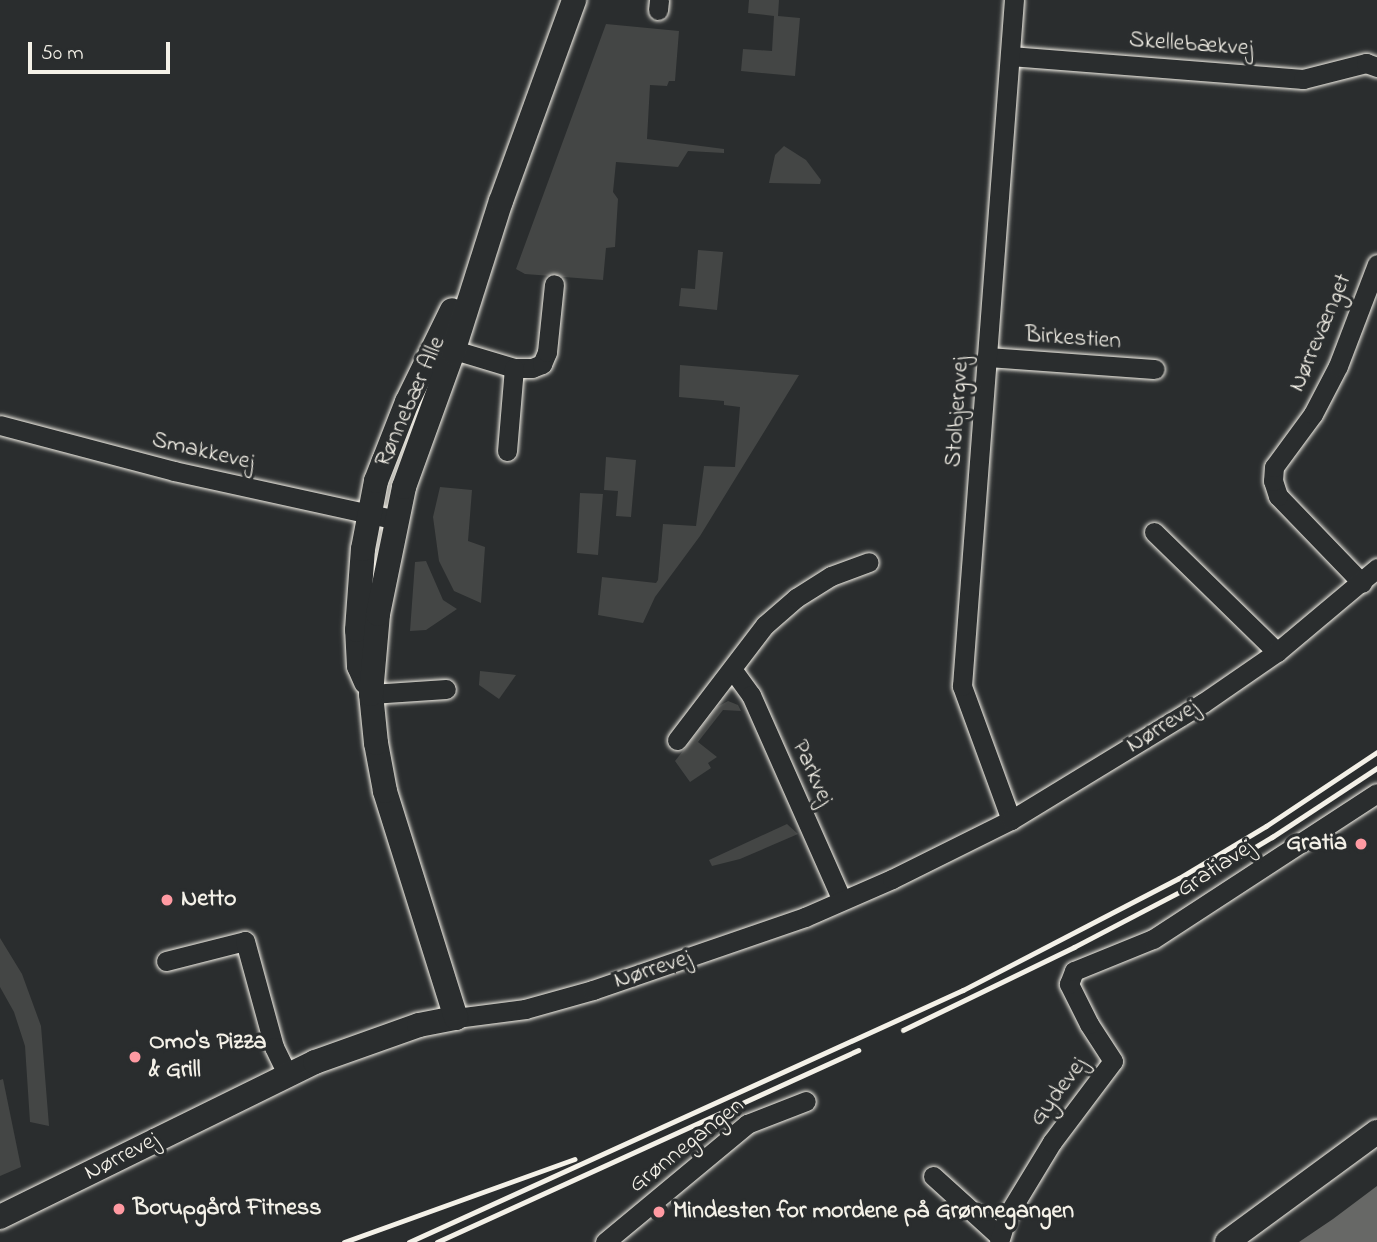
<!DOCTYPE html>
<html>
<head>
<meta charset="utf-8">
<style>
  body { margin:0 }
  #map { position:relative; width:1377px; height:1242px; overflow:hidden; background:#2a2d2e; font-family:"Indie Flower",sans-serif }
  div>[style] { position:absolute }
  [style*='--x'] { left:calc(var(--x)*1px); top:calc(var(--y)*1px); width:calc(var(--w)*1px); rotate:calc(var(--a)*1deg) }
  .green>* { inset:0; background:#444645 }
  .water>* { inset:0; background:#676866 }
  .roads { filter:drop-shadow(0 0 2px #f4f1e8) drop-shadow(0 0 2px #f4f1e8) }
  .minor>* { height:19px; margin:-9.5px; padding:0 9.5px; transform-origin:9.5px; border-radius:9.5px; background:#2a2d2e }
  .major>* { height:24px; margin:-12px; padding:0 12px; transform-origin:12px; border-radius:12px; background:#2a2d2e }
  .rail>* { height:5px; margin:-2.5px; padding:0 2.5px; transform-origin:2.5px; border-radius:2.5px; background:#f4f1e8 }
  .dots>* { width:19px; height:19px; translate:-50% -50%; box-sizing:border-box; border:4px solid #2a2d2e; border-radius:50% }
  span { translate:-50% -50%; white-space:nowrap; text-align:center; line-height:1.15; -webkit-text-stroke:6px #2a2d2e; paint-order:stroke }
  .street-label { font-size:24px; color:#f4f1e8 }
  .poi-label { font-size:24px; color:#f4f1e8; font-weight:700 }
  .right { translate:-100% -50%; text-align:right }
  .left { translate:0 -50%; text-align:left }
  .scale { position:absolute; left:28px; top:42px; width:142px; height:32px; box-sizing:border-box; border:4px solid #f4f1e8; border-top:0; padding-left:9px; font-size:21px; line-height:24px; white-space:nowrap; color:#f4f1e8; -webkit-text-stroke:5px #2a2d2e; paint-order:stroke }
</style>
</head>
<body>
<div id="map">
  <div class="green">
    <i style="clip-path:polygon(749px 0,779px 0,778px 16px,800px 18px,795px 76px,741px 71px,743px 49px,772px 51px,774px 16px,748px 13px)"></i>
    <i style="clip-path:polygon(606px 24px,679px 31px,675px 81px,669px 81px,667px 86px,650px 85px,647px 139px,724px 149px,724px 153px,688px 151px,678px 167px,616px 162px,613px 192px,618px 199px,615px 247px,606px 248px,603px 280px,525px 274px,516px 269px)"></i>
    <i style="clip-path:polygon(784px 146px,806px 160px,821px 180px,820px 184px,769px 183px,775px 155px)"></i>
    <i style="clip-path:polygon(698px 250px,723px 252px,717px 310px,679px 306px,681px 288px,695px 289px)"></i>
    <i style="clip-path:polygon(680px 365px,799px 375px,700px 536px,655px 597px,643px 623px,598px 615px,602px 577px,656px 583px,658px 580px,663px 524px,696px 526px,704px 466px,735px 467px,740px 407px,724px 405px,724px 401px,679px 397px)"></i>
    <i style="clip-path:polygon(606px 457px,636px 460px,631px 517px,616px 516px,618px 491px,604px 490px)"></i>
    <i style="clip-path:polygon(440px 487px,472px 490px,468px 541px,485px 547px,481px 603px,454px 591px,439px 561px,433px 517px)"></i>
    <i style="clip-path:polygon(580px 493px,603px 494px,598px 555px,577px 553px)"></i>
    <i style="clip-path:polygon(426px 561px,443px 600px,457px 609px,426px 630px,410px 631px,415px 562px)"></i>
    <i style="clip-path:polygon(480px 671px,516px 675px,499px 699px,479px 685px)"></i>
    <i style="clip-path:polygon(728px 701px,738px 705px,741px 711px,723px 710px,698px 742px,717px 757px,708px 763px,711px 768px,690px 782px,675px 761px,717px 707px)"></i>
    <i style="clip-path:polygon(787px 824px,798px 834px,740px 859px,712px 866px,709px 860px)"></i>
    <i style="clip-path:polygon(0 938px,22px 974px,41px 1026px,49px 1126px,30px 1122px,25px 1046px,14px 1012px,0 987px)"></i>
    <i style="clip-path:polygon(3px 1079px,21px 1167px,0 1176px,0 1080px)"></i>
  </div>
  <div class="water">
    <i style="clip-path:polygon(1377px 1186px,1377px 1242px,1299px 1242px,1333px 1219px)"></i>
  </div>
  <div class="roads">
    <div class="minor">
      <i style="--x:658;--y:10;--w:10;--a:-84"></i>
      <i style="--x:1010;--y:56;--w:294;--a:4.5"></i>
      <i style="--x:1303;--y:79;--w:65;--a:-14.3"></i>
      <i style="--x:1366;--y:63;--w:12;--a:20"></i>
      <i style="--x:441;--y:346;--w:76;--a:16.8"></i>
      <i style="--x:514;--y:368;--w:18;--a:0"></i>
      <i style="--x:532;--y:368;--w:11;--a:-22"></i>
      <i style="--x:542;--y:364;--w:13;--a:-67"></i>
      <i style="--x:547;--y:352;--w:68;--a:-84.1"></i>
      <i style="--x:987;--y:357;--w:168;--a:4.1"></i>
      <i style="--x:0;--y:425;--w:180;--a:14.8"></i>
      <i style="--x:174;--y:471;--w:227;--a:12.4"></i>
      <i style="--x:507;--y:451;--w:83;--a:-85.2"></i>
      <i style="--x:1154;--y:532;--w:172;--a:44.3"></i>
      <i style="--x:1362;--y:583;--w:121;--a:-134"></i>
      <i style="--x:1278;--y:496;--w:16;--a:-108"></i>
      <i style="--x:1273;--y:481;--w:14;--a:-86"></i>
      <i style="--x:1274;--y:467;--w:66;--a:-53.7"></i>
      <i style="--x:1313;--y:414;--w:54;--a:-62.5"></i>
      <i style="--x:1338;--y:366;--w:109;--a:-69.1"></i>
      <i style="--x:732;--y:669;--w:32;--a:54"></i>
      <i style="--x:751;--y:695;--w:224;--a:66.1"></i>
      <i style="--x:371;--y:694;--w:75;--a:-3.8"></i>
      <i style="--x:677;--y:740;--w:145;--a:-52.6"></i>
      <i style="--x:765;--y:625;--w:41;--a:-41.1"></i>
      <i style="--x:796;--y:598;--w:41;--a:-32.2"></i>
      <i style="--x:831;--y:576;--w:40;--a:-20.2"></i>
      <i style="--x:1011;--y:820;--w:143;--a:-110.1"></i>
      <i style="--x:962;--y:686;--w:688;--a:-85.67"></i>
      <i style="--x:166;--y:961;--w:81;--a:-14.2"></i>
      <i style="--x:245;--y:941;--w:110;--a:74.7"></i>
      <i style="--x:274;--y:1047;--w:30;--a:64"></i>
      <i style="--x:456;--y:1018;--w:70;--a:-7.4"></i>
      <i style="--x:525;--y:1009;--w:71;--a:-15.6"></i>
      <i style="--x:593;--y:990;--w:224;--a:-19"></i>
      <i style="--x:805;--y:917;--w:95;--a:-23.6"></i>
      <i style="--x:892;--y:879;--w:133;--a:-26.4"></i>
      <i style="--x:1011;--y:820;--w:225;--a:-31.4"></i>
      <i style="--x:1203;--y:703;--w:90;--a:-34.6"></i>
      <i style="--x:1277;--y:652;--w:131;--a:-40"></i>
      <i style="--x:933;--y:1176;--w:88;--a:42.2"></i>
      <i style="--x:605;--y:1242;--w:185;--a:-39.7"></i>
      <i style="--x:747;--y:1124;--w:63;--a:-21.3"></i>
      <i style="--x:999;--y:1242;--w:27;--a:-73"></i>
      <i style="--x:1007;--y:1216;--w:87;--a:-58.7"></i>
      <i style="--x:1052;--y:1142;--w:101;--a:-53"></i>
      <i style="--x:1113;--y:1061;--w:44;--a:-123"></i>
      <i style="--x:1089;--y:1024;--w:45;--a:-116.6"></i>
      <i style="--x:1069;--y:984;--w:14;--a:-69"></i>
      <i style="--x:1074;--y:971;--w:85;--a:-22.1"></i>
      <i style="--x:1153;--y:939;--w:267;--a:-33.1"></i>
    </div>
    <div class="major">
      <i style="--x:366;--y:682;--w:17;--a:-114"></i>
      <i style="--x:359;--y:666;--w:36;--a:-93"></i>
      <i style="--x:357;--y:630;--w:81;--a:-85.8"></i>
      <i style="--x:363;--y:549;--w:69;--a:-79.2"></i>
      <i style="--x:376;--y:481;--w:85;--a:-68.6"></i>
      <i style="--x:407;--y:402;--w:102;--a:-63.9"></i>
      <i style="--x:0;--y:1217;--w:351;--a:-26.2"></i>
      <i style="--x:315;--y:1062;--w:110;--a:-19.6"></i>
      <i style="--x:419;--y:1025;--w:38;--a:-11"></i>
      <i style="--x:456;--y:1018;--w:238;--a:-107.4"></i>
      <i style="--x:385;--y:791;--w:49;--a:-100.6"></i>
      <i style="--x:376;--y:743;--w:49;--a:-95.8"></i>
      <i style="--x:371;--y:694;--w:80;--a:-85"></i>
      <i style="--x:378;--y:614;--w:130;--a:-78.4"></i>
      <i style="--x:404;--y:487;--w:144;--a:-70.1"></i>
      <i style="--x:453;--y:352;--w:158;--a:-72.4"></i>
      <i style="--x:501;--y:201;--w:214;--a:-70"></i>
      <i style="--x:1227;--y:1242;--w:186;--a:-36.3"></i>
    </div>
  </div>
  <div class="rail">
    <i style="--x:903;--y:1030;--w:190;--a:-25.9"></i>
    <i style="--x:1074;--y:947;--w:123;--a:-27.6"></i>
    <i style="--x:1183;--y:890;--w:104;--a:-30.8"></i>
    <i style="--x:1272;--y:837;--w:126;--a:-33.3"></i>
    <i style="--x:344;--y:1242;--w:245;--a:-19.8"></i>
    <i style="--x:409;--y:1242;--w:609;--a:-24.46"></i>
    <i style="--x:963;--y:990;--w:243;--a:-27.4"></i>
    <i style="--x:1179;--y:878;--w:101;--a:-30.9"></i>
    <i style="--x:1266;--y:826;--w:133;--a:-33.7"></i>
    <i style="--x:437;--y:1242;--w:463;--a:-24.5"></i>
  </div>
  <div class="dots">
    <i style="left:1361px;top:844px;background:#ff9aa2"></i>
    <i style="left:167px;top:900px;background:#ff9aa2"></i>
    <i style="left:135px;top:1057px;background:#ff9aa2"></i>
    <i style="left:119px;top:1209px;background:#ff9aa2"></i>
    <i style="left:659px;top:1212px;background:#ff9aa2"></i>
  </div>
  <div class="street-label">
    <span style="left:1191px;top:45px;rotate:4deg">Skellebækvej</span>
    <span style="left:1321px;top:333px;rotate:-67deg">Nørrevænget</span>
    <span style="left:1073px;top:339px;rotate:4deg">Birkestien</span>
    <span style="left:411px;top:402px;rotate:-66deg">Rønnebær Alle</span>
    <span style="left:958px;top:412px;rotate:-86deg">Stolbjergvej</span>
    <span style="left:203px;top:452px;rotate:13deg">Smakkevej</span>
    <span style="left:1163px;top:727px;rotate:-32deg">Nørrevej</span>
    <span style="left:812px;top:773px;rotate:66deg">Parkvej</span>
    <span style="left:1216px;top:869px;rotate:-33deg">Gratiavej</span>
    <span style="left:653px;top:970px;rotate:-18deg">Nørrevej</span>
    <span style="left:1059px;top:1092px;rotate:-53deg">Gydevej</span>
    <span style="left:687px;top:1146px;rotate:-38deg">Grønnegangen</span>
    <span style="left:122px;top:1157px;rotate:-27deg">Nørrevej</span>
  </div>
  <div class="poi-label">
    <span class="right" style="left:1347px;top:844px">Gratia</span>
    <span class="left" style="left:181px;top:900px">Netto</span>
    <span class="left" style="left:149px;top:1057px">Omo's Pizza<br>&amp; Grill</span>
    <span class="left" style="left:133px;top:1209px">Borupgård Fitness</span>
    <span class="left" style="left:673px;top:1212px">Mindesten for mordene på Grønnegangen</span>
  </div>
  <div class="scale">50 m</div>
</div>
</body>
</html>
